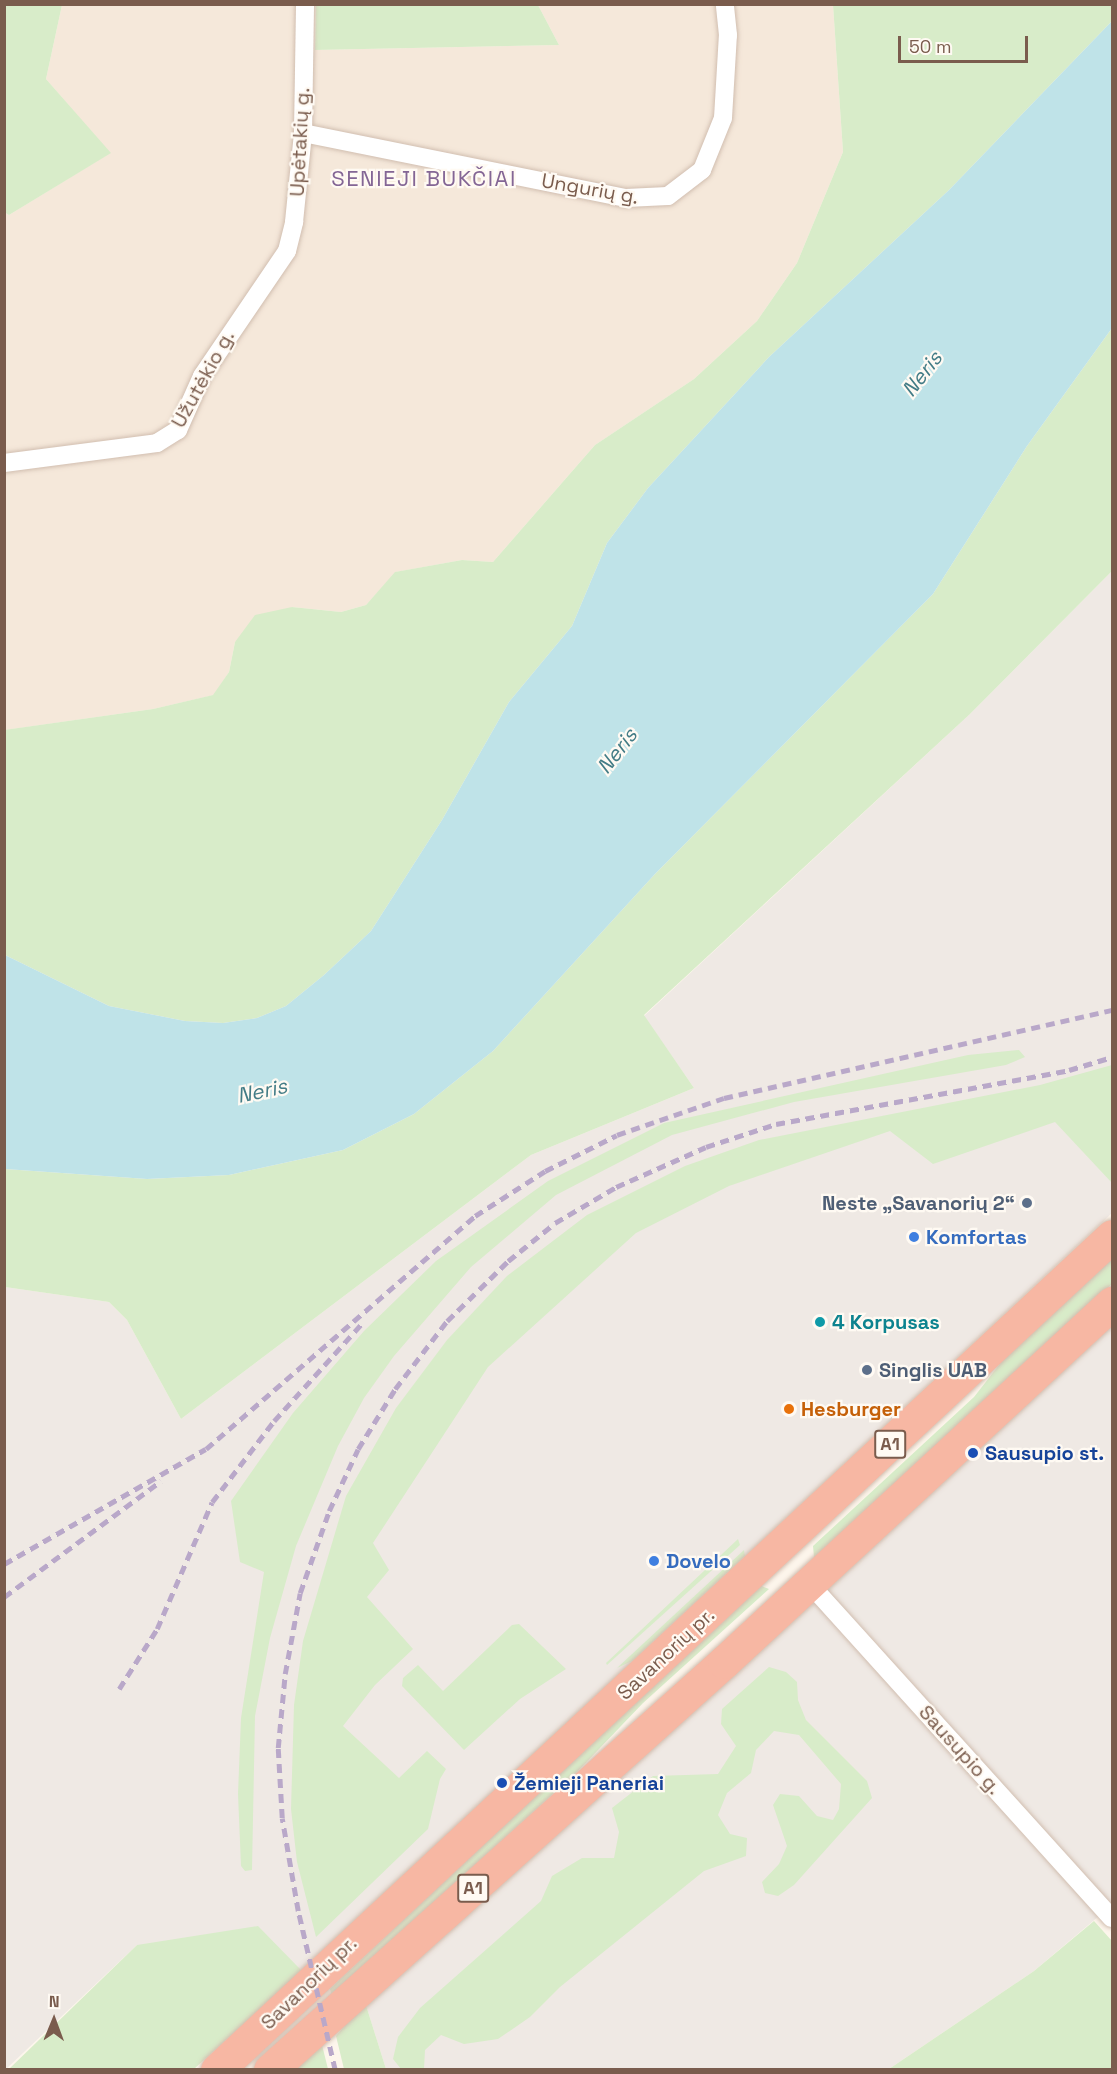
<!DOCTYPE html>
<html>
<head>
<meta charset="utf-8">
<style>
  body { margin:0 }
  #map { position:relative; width:1117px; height:2074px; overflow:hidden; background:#fdf6ec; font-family:"Space Grotesk",sans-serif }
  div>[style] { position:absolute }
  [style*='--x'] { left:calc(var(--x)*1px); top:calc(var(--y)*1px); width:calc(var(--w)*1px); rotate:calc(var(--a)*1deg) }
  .residential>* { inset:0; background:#f5e8da }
  .industrial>* { inset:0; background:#efe9e4 }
  .green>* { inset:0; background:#d8ecc9 }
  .water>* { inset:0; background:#bfe3e8 }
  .roads { filter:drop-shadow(0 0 2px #d1beb0) drop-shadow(0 0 2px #d1beb0) }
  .street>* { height:18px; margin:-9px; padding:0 9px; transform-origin:9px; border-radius:9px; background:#fff }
  .highway>* { height:33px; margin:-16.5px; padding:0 16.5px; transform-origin:16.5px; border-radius:16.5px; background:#f7b7a3 }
  .rail>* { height:4.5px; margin-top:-2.25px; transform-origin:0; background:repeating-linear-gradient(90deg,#b9a8c9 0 9px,transparent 0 15px) }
  .dots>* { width:16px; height:16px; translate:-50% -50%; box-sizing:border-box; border:3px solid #fffaf3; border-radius:50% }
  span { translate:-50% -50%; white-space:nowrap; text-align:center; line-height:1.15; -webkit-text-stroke:4.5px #fffaf3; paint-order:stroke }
  .shield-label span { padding:2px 4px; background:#fffaf3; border:2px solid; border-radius:4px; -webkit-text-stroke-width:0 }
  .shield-label { font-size:18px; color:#7a5c4d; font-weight:700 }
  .street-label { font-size:20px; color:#7a5c4d }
  .service-label { font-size:20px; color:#4e5e75; font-weight:700 }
  .right { translate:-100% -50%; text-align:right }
  .left { translate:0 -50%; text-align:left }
  .shop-label { font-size:20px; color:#366cbe; font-weight:700 }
  .culture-label { font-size:20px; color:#0d838f; font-weight:700 }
  .food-label { font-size:20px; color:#c56008; font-weight:700 }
  .transit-label { font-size:20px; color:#164399; font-weight:700 }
  .water-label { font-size:21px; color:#437c86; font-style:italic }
  .quarter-label { font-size:22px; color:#846695; letter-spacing:1.5px }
  .frame { position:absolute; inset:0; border:6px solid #7a5c4d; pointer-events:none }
  .north { position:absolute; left:24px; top:1990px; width:60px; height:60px; -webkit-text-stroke:4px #fffaf3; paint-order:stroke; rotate:1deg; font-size:16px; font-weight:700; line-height:24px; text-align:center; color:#7a5c4d }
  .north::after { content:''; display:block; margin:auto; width:21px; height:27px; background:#7a5c4d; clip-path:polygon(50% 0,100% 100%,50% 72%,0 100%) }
  .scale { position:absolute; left:898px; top:36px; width:130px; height:27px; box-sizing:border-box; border:3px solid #7a5c4d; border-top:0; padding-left:8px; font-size:18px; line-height:21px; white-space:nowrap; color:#7a5c4d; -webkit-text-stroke:4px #fffaf3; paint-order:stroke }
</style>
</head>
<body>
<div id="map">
  <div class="residential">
    <i style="clip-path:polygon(62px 5px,316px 5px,315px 50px,559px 45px,538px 5px,833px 5px,843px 152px,797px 263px,757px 321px,694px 379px,595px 445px,493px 562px,462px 560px,396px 572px,366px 605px,341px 612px,292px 607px,235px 642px,229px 672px,214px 695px,153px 709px,5px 730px,4px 212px,9px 215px,110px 153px,46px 79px)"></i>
  </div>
  <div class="industrial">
    <i style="clip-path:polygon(1112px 571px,1112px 1213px,302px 1971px,137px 1945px,5px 2070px,5px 1287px,109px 1302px,127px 1320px,181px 1419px,531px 1155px,694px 1088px,644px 1016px,970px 714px)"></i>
    <i style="clip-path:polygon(1112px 1310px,1112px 1905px,1034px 1971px,889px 2069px,386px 2069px,365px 2002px)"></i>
  </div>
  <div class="green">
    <i style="clip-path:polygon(5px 4px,62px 5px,46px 79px,111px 153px,9px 215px,4px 212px)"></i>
    <i style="clip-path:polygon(316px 5px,538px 5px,559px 45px,315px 50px)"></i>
    <i style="clip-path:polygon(833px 5px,1112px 5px,1112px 21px,949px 190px,769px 357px,648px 488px,607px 543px,572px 626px,509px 702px,442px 820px,371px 931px,324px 975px,286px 1006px,257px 1018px,223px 1023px,185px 1021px,109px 1006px,5px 955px,4px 730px,153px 709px,213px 695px,229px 672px,235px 642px,255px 615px,292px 607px,341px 612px,366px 605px,395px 572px,462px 560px,493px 562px,595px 445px,694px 379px,757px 321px,797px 263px,843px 152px)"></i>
    <i style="clip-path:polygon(1112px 328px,1112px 571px,970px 714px,644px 1015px,694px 1088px,531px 1155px,181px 1419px,127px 1320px,109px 1302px,5px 1287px,5px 1169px,147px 1179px,229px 1175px,343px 1150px,414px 1114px,493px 1051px,655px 874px,933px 594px,1027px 446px)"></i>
    <i style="clip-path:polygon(1019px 1050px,1025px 1057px,1006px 1065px,794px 1102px,672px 1135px,556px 1195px,471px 1267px,394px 1356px,364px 1398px,338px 1446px,296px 1546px,270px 1638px,255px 1716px,252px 1870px,245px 1871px,241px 1866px,238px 1794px,241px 1718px,264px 1572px,240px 1562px,231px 1501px,293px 1413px,364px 1331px,436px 1261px,548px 1181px,664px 1123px,968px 1055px)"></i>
    <i style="clip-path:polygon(1112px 1065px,1112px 1183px,1055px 1122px,933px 1164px,890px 1131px,729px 1186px,636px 1233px,488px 1367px,373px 1543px,389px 1570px,367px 1597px,413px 1649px,375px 1685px,343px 1726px,399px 1778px,427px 1751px,446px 1769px,440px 1779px,428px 1829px,316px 1937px,297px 1862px,291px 1809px,294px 1705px,303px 1641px,346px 1496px,396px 1408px,447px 1340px,507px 1276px,587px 1215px,685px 1166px,759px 1140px,1040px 1085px)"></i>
    <i style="clip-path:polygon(1112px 1253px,1112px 1284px,821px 1554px,814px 1557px,813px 1546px,974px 1397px,1017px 1342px)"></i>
    <i style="clip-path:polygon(738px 1539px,740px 1545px,607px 1665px,606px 1663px)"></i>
    <i style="clip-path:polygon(744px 1550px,745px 1556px,632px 1661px,617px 1668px)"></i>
    <i style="clip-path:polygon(759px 1585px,769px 1589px,643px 1703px,577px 1772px,332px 1995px,330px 1989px)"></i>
    <i style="clip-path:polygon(519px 1624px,566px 1669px,520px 1699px,464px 1750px,402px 1686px,403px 1678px,418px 1665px,443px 1691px,512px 1625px)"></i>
    <i style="clip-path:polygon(769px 1667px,786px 1672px,797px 1682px,798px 1700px,806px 1720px,867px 1781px,872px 1798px,794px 1885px,778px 1896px,765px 1893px,762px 1882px,779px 1864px,787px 1846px,773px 1805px,780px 1794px,799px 1796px,817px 1816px,833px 1820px,839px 1809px,841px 1784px,799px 1735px,774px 1731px,756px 1750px,751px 1773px,727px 1793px,718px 1815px,730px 1834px,747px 1838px,746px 1856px,704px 1871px,560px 1987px,530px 2017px,498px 2039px,464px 2044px,441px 2035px,425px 2050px,424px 2069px,401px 2069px,393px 2059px,398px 2037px,420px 2008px,541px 1901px,552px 1876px,582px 1858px,614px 1858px,619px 1832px,612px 1808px,653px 1776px,718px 1774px,736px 1746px,721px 1724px,722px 1709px)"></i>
    <i style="clip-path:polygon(1094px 1921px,1112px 1941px,1112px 2069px,889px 2069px,1034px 1971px)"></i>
    <i style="clip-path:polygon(258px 1926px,302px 1971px,194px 2069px,8px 2070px,137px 1945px)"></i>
    <i style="clip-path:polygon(365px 2002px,386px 2069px,344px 2069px,336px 2036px)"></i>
    <i style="clip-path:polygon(322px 2045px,328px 2069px,292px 2069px)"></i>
  </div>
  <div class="water">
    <i style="clip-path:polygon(1112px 21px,1112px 328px,1027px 446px,933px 594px,655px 874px,493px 1051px,414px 1114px,343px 1150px,229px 1175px,147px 1179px,5px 1169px,5px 955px,109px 1006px,185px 1021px,223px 1023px,257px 1018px,286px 1006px,324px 975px,371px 931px,442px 820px,509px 702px,572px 626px,607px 543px,648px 488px,769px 357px,949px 190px)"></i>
  </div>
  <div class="roads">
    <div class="street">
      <i style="--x:303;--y:133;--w:329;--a:11.4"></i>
      <i style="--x:626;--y:198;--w:42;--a:-2.7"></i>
      <i style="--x:668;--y:196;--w:43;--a:-37.4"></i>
      <i style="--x:702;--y:170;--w:56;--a:-68"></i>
      <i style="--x:723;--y:118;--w:83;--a:-86.6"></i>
      <i style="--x:728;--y:35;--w:31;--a:-96"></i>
      <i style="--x:4;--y:463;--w:154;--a:-7.4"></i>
      <i style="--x:157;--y:443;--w:25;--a:-32"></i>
      <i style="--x:178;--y:430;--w:59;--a:-66"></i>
      <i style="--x:202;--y:376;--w:151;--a:-55.8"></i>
      <i style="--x:287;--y:251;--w:30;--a:-76"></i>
      <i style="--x:294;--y:222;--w:89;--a:-84.2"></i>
      <i style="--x:303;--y:133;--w:129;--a:-89.1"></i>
      <i style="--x:808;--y:1582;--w:453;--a:47.9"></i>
    </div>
    <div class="highway">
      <i style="--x:217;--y:2070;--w:1223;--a:-42.98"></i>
      <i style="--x:270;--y:2070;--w:610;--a:-41.95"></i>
      <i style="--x:724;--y:1662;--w:529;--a:-42.78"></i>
    </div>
  </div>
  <div class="rail">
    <i style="--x:4;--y:1564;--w:232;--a:-29.7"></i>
    <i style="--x:206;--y:1449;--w:356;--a:-40.9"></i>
    <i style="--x:475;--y:1216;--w:83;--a:-32.7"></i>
    <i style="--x:545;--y:1171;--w:80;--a:-26.6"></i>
    <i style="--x:617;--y:1135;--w:113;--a:-19.1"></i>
    <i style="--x:724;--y:1098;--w:398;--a:-12.8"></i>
    <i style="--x:4;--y:1597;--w:195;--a:-36.5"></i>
    <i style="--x:119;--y:1689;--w:71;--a:-57.7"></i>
    <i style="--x:157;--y:1629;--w:138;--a:-66.6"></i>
    <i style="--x:212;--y:1502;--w:102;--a:-52.6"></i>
    <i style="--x:274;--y:1421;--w:133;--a:-48"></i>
    <i style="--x:335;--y:2070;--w:163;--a:-103.1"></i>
    <i style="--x:298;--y:1911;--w:94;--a:-99.8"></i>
    <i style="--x:282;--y:1818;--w:70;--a:-93.3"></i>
    <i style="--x:278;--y:1748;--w:74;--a:-84.6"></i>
    <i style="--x:285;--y:1674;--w:82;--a:-79.5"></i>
    <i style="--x:300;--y:1593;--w:87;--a:-70.5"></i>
    <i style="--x:329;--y:1511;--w:68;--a:-64.9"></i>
    <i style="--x:358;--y:1449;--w:70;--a:-58.3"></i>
    <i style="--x:395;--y:1389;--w:86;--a:-52.6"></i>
    <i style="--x:447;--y:1321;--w:86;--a:-44.5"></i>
    <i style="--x:508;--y:1261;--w:60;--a:-39"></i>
    <i style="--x:555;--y:1223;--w:71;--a:-30.5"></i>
    <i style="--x:616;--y:1187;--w:98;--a:-24"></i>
    <i style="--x:706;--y:1147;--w:74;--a:-18.2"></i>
    <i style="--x:776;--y:1124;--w:298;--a:-10.4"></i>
    <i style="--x:1069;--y:1070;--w:45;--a:-16.8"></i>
  </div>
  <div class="dots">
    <i style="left:1027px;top:1203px;background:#5c6f8a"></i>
    <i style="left:914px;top:1237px;background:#3f7fe0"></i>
    <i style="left:820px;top:1322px;background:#0f9aa8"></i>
    <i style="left:867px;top:1370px;background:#5c6f8a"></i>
    <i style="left:789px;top:1409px;background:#e8710a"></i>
    <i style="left:973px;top:1453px;background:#1a4fb4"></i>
    <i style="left:654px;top:1561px;background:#3f7fe0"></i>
    <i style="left:502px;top:1783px;background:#1a4fb4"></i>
  </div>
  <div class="shield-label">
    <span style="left:890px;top:1444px">A1</span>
    <span style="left:473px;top:1888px">A1</span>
  </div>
  <div class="street-label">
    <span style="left:300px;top:142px;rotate:-87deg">Upėtakių g.</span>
    <span style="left:590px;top:189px;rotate:10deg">Ungurių g.</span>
    <span style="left:203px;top:379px;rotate:-61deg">Užutėkio g.</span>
    <span style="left:666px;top:1654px;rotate:-43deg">Savanorių pr.</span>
    <span style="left:960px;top:1750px;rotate:48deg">Sausupio g.</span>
    <span style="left:309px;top:1983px;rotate:-44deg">Savanorių pr.</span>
  </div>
  <div class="service-label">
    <span class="right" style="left:1015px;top:1203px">Neste „Savanorių 2“</span>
    <span class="left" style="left:879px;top:1370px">Singlis UAB</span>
  </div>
  <div class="shop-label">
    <span class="left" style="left:926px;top:1237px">Komfortas</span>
    <span class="left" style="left:666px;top:1561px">Dovelo</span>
  </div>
  <div class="culture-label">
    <span class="left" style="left:832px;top:1322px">4 Korpusas</span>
  </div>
  <div class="food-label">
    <span class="left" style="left:801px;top:1409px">Hesburger</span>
  </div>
  <div class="transit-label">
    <span class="left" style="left:985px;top:1453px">Sausupio st.</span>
    <span class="left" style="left:514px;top:1783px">Žemieji Paneriai</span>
  </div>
  <div class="water-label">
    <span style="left:922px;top:374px;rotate:-52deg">Neris</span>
    <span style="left:617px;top:751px;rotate:-52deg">Neris</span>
    <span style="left:262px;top:1091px;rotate:-12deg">Neris</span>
  </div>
  <div class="quarter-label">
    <span style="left:424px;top:179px">SENIEJI BUKČIAI</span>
  </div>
  <div class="frame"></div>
  <div class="north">N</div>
  <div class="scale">50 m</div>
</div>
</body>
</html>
